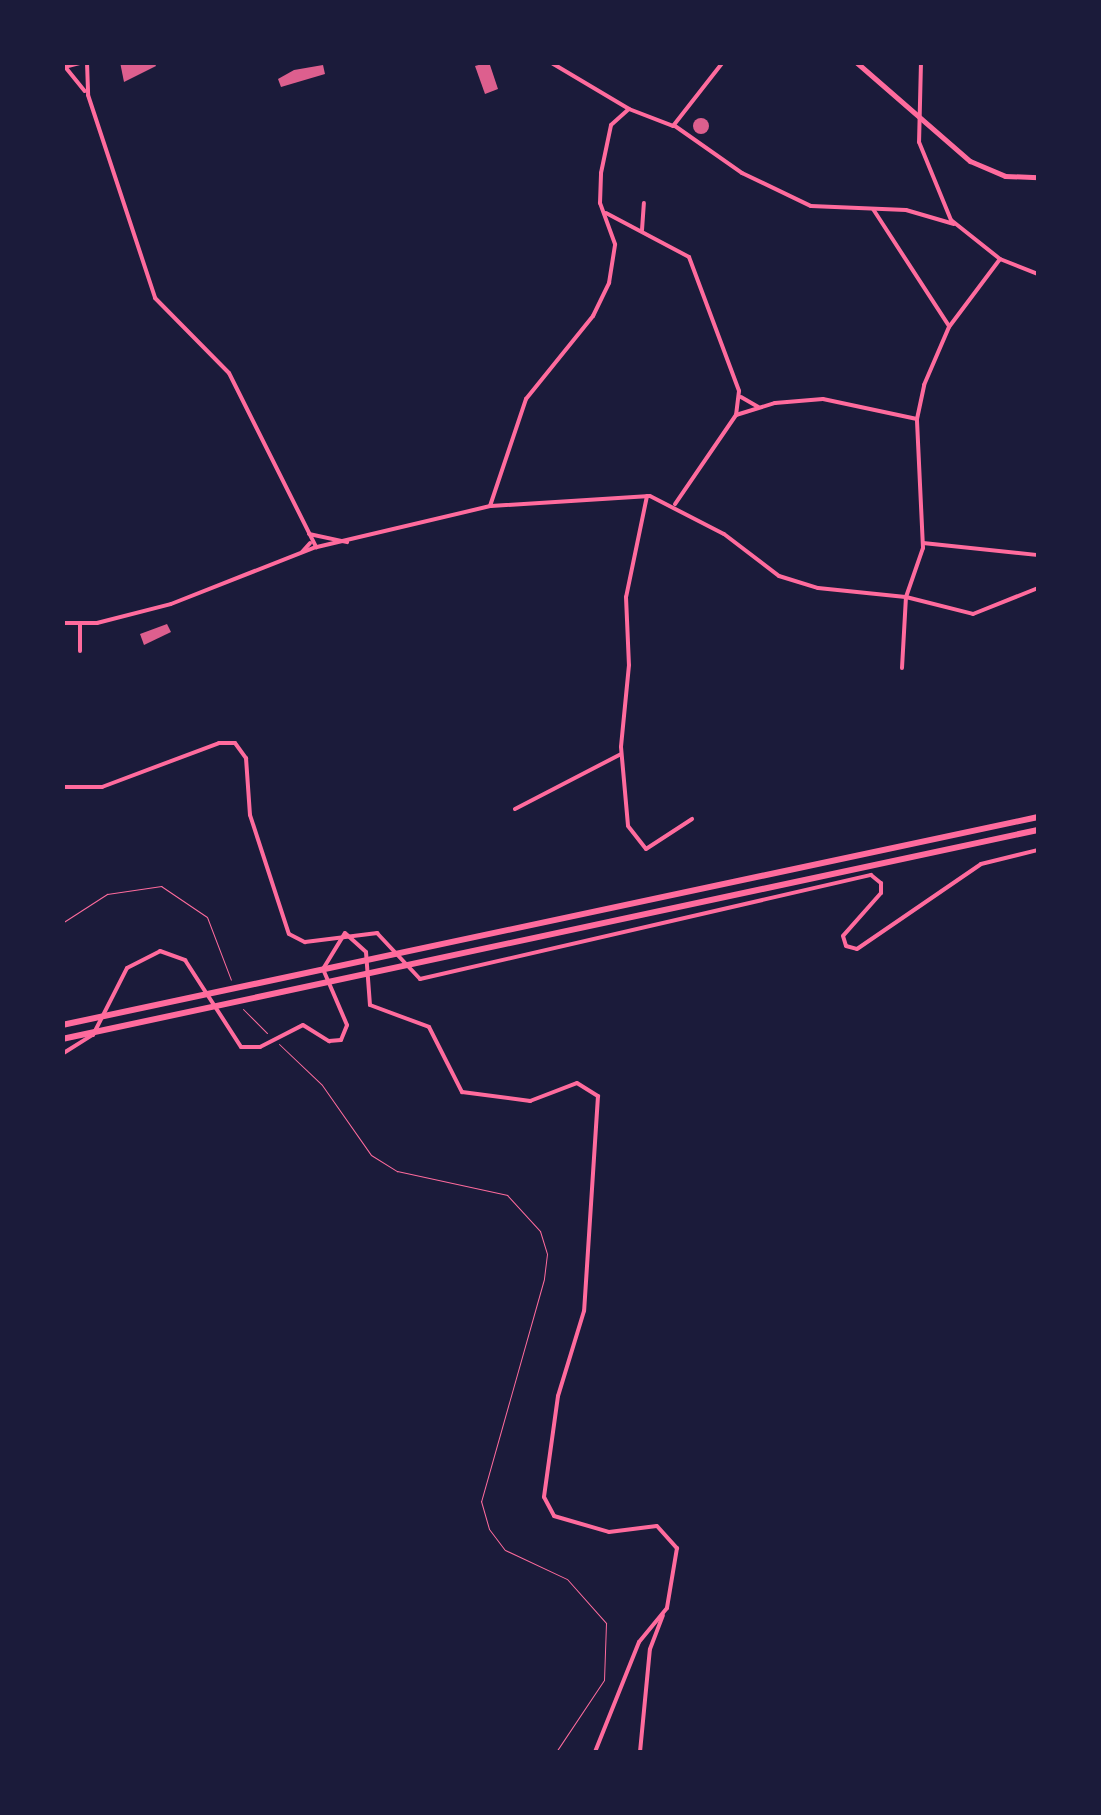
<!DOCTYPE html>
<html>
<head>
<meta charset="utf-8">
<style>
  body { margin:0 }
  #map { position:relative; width:1101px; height:1815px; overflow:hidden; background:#1b1b3a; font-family:"Roboto Serif",serif }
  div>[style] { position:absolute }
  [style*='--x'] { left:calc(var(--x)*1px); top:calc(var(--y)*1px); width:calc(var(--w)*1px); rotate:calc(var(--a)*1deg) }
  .building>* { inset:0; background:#dd5f8e }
  .round { border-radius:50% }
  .path>* { height:1px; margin:-0.5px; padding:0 0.5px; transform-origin:0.5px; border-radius:0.5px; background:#ff6b9d }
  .minor>* { height:4px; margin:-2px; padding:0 2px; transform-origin:2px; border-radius:2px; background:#ff6b9d }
  .tertiary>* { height:4px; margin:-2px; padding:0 2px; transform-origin:2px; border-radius:2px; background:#ff6b9d }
  .secondary>* { height:5px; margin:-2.5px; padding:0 2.5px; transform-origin:2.5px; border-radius:2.5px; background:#ff6b9d }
  .motorway>* { height:6px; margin:-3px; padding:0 3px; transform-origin:3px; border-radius:3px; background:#ff6b9d }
  span { translate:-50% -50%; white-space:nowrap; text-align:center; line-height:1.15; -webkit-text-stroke:9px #1b1b3a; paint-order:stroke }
  .frame { position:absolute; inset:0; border:65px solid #1b1b3a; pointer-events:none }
</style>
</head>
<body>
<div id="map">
  <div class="building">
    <i style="clip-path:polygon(154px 62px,156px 66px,124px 82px,120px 62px)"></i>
    <i style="clip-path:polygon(489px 62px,498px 89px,485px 94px,475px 66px)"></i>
    <i style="clip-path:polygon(323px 65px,325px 74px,281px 87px,278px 79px,294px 70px)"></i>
    <i class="round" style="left:693px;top:118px;width:16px;height:16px"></i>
    <i style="clip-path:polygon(167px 624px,171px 632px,144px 645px,140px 634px)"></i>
  </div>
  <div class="path">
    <i style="--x:62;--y:923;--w:54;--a:-32.8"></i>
    <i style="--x:107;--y:894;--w:55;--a:-8.4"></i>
    <i style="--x:161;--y:886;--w:55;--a:34"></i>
    <i style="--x:207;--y:917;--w:67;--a:69.1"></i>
    <i style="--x:243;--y:1009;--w:34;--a:45"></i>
    <i style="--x:279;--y:1044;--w:59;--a:43.6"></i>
    <i style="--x:322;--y:1085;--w:85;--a:55"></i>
    <i style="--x:371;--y:1155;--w:31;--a:32"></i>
    <i style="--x:397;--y:1171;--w:113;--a:12.3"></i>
    <i style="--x:507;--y:1195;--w:49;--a:47.5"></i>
    <i style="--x:540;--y:1231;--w:24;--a:73"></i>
    <i style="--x:547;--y:1254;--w:25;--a:97"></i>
    <i style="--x:544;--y:1279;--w:231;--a:105.8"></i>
    <i style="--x:481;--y:1501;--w:29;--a:74"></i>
    <i style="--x:489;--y:1529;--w:26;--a:53"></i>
    <i style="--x:505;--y:1550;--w:68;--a:25.1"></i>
    <i style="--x:567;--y:1579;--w:59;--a:48.4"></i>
    <i style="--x:606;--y:1623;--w:57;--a:92"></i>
    <i style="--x:604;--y:1680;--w:87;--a:123.7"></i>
  </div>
  <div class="minor">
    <i style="--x:550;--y:62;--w:92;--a:30.7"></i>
    <i style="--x:629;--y:109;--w:47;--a:21.1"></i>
    <i style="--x:673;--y:126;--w:81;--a:-52"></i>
    <i style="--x:921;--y:62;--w:80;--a:91.4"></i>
    <i style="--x:919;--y:142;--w:84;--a:67.7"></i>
    <i style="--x:951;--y:220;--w:63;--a:38.5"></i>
    <i style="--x:1000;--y:259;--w:41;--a:21.5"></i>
    <i style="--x:675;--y:126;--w:82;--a:35"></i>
    <i style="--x:742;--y:173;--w:76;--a:25.6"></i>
    <i style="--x:811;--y:206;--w:95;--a:2.4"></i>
    <i style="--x:906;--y:210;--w:50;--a:16.3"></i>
    <i style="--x:873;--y:209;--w:140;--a:57"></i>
    <i style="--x:606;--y:213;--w:94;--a:27.9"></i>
    <i style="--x:689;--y:257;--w:143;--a:69.5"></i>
    <i style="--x:739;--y:391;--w:24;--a:97"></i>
    <i style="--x:736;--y:415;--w:108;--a:124.4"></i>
    <i style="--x:642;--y:230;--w:27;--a:-86"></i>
    <i style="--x:741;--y:397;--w:20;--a:30"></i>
    <i style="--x:736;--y:415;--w:41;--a:-17.1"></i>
    <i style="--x:775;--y:403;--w:48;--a:-4.8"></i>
    <i style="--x:823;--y:399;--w:96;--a:12"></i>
    <i style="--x:647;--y:496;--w:103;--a:101.7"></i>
    <i style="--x:626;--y:597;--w:68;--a:87.5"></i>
    <i style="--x:629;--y:665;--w:82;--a:95.6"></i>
    <i style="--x:621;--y:747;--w:79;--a:84.9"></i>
    <i style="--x:628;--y:826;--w:29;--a:52"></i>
    <i style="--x:646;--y:849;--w:55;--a:-33.1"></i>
    <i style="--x:490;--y:506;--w:113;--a:-71.4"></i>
    <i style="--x:526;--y:399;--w:107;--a:-51.1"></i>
    <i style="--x:593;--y:316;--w:37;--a:-64"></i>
    <i style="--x:609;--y:283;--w:39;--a:-81"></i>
    <i style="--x:615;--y:244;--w:44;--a:-110.1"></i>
    <i style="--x:600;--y:203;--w:30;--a:-88"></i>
    <i style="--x:601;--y:173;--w:49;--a:-78.2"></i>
    <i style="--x:611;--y:125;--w:24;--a:-42"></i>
    <i style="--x:923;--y:543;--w:116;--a:6"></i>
    <i style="--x:317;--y:547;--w:179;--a:-13.3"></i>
    <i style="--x:491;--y:506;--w:159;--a:-3.6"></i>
    <i style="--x:650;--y:496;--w:83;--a:27.2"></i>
    <i style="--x:724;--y:534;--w:69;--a:37.4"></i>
    <i style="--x:779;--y:576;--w:41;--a:17.1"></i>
    <i style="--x:818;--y:588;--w:88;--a:5.8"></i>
    <i style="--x:906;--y:597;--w:69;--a:14.2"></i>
    <i style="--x:973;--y:614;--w:70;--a:-21.8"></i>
    <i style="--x:62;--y:623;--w:35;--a:0"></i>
    <i style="--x:97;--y:623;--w:76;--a:-14.4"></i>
    <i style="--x:171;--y:604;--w:156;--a:-21.5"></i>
    <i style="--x:80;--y:624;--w:27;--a:90"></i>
    <i style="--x:902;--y:668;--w:71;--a:-86.8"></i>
    <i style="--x:906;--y:597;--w:52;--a:-70.9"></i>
    <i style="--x:923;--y:548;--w:129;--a:-92.7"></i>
    <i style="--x:917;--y:419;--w:35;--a:-78"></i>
    <i style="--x:924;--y:385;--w:63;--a:-66.7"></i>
    <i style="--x:949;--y:327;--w:85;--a:-53.1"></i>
    <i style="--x:62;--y:787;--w:40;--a:0"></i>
    <i style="--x:102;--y:787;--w:125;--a:-20.6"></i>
    <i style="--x:219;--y:743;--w:16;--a:0"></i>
    <i style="--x:235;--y:743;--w:19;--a:54"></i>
    <i style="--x:246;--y:758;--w:57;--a:86"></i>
    <i style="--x:250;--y:815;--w:125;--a:71.9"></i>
    <i style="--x:289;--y:934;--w:18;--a:27"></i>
    <i style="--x:305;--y:942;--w:73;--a:-7.1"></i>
    <i style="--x:377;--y:933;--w:63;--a:46.9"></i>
    <i style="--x:420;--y:979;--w:463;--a:-13"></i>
    <i style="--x:871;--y:875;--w:13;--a:39"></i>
    <i style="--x:881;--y:883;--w:10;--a:90"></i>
    <i style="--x:881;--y:893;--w:57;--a:131.5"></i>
    <i style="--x:843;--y:936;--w:10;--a:73"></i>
    <i style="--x:846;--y:946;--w:11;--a:15"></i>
    <i style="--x:857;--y:949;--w:150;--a:-34.4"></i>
    <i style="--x:981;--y:864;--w:59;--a:-13.8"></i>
    <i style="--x:515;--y:809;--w:119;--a:-27.4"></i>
    <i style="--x:345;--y:933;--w:28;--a:42"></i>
    <i style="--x:366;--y:952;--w:53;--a:85.7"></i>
    <i style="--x:370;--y:1005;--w:63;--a:20.4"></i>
    <i style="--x:429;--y:1027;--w:73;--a:63.1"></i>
    <i style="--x:462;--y:1092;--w:69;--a:7.5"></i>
    <i style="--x:530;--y:1101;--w:50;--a:-21"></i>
    <i style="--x:577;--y:1083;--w:25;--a:32"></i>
    <i style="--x:598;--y:1096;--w:215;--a:93.7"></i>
    <i style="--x:584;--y:1311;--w:89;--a:107"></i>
    <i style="--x:558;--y:1396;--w:102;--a:97.9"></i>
    <i style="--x:544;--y:1497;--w:21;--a:62"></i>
    <i style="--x:554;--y:1516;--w:57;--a:16.2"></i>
    <i style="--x:609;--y:1532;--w:48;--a:-7.1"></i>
    <i style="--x:657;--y:1526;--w:30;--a:48"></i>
    <i style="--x:677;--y:1548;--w:61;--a:99.5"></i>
    <i style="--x:667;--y:1608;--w:44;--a:129.5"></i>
    <i style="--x:639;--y:1642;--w:118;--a:111.8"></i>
    <i style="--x:62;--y:1054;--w:36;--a:-32"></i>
    <i style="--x:93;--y:1035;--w:75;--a:-63.1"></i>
    <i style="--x:127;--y:968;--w:37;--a:-27"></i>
    <i style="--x:160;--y:951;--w:27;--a:20"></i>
    <i style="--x:185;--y:960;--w:103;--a:57.2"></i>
    <i style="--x:241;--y:1047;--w:19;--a:0"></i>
    <i style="--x:260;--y:1047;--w:48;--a:-27.1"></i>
    <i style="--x:303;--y:1025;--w:31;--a:32"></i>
    <i style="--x:329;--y:1041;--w:12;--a:-5"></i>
    <i style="--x:341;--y:1040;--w:16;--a:-68"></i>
    <i style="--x:347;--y:1025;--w:61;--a:-113.2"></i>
    <i style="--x:323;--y:969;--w:42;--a:-58.6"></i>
    <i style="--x:640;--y:1752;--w:103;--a:-84.5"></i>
    <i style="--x:650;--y:1649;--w:36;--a:-69"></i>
  </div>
  <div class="tertiary">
    <i style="--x:87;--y:62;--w:33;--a:88"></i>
    <i style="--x:88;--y:95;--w:214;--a:71.7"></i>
    <i style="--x:155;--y:298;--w:105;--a:45.4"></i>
    <i style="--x:229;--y:373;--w:195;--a:63.4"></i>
    <i style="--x:62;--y:63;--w:36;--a:51"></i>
    <i style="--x:68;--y:66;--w:16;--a:-14"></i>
    <i style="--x:309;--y:534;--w:39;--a:12"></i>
    <i style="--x:302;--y:552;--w:12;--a:-48"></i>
  </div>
  <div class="secondary">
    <i style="--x:856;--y:62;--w:151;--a:41"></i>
    <i style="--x:970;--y:161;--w:38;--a:23"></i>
    <i style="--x:1005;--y:176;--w:33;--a:2"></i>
  </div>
  <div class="motorway">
    <i style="--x:62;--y:1025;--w:998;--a:-12.03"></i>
    <i style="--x:62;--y:1039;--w:998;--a:-12.09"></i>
  </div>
  <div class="frame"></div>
</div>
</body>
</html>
